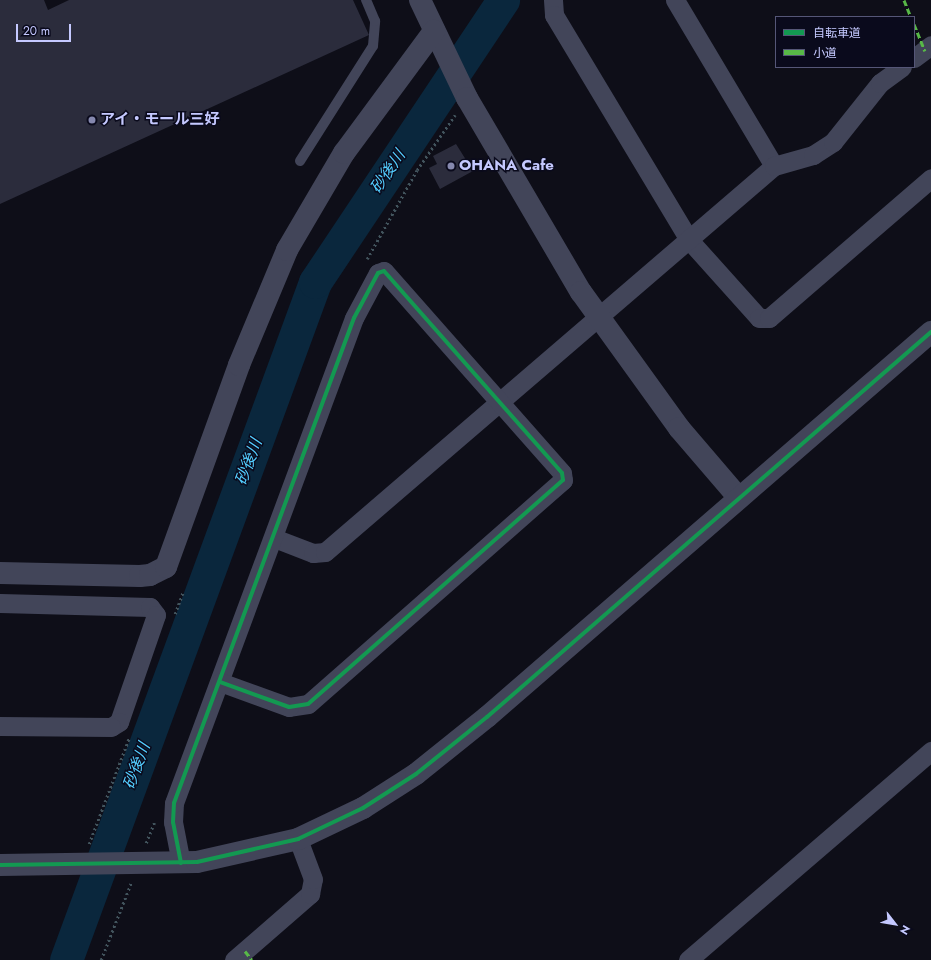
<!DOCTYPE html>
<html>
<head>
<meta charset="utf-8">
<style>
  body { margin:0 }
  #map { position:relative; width:931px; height:960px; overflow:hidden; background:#0e0e18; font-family:Jost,"Noto Sans JP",sans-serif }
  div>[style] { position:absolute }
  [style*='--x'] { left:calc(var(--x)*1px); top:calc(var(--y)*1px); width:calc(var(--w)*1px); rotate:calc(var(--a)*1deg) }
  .river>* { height:33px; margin:-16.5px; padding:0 16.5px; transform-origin:16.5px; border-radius:16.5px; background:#0a273d }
  .building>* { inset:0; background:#2b2c3c }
  .path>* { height:2.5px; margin-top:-1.25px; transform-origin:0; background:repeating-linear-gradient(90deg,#42545d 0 2px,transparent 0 5px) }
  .service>* { height:10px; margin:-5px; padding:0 5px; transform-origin:5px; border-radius:5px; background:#424559 }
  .minor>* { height:19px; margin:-9.5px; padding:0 9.5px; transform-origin:9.5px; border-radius:9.5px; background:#424559 }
  .tertiary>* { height:22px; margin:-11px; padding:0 11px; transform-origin:11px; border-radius:11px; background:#424559 }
  .quiet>* { height:3px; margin-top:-1.5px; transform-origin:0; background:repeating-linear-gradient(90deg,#58b947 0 6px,transparent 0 9px) }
  .cycleway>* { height:4px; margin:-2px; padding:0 2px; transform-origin:2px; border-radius:2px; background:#139951 }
  .dots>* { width:11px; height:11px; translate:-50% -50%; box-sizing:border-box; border:2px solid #0a0a1c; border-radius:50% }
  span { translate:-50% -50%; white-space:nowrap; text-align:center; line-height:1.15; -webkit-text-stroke:3px #0a0a1c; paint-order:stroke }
  .poi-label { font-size:15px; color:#c5c9ff; font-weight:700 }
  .left { translate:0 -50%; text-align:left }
  .water-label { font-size:16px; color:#53ceff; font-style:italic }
  .legend { position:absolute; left:775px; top:16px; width:140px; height:52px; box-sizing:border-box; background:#0a0a1c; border:1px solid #555677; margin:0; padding:5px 7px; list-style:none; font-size:12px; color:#c5c9ff }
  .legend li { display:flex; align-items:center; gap:8px; height:20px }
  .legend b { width:20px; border:1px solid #555677 }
  .north { position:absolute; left:875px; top:904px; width:40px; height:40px; -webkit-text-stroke:3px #0a0a1c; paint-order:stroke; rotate:121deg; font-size:11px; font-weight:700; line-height:16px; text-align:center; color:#c5c9ff }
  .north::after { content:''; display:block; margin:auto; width:14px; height:18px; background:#c5c9ff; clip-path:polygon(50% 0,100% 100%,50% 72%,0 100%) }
  .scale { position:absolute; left:16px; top:24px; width:55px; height:18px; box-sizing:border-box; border:2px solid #c5c9ff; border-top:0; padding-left:5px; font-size:12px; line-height:14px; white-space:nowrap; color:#c5c9ff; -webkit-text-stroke:3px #0a0a1c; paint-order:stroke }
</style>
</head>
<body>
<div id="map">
  <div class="river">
    <i style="--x:66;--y:960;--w:722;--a:-69.83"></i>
    <i style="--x:315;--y:282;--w:339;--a:-56.3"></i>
  </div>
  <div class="building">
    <i style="clip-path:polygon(0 0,44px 0,48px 10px,69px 0,353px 0,369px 35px,0 204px)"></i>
    <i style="clip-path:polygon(456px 144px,473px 171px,440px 189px,429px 168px,437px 164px,433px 156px)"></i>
  </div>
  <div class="path">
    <i style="--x:367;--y:259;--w:102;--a:-60.7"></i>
    <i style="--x:417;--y:170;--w:67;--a:-55.4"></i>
    <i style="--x:175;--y:614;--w:23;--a:-70"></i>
    <i style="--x:146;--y:843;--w:22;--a:-68"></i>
    <i style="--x:89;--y:844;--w:113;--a:-69.3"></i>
    <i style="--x:101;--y:960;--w:83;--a:-68.7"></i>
  </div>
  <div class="service">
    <i style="--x:300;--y:161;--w:136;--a:-57.6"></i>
    <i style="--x:373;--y:46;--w:25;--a:-85"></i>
    <i style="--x:375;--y:21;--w:23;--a:-113"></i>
  </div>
  <div class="minor">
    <i style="--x:553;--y:0;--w:15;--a:86"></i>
    <i style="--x:554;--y:15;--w:264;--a:59"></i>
    <i style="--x:690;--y:241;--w:103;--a:48.1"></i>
    <i style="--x:759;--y:318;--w:10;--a:0"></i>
    <i style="--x:769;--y:318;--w:214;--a:-40.8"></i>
    <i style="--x:675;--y:0;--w:193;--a:59.2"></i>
    <i style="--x:914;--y:58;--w:21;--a:-37"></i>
    <i style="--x:274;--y:538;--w:42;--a:21"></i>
    <i style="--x:313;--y:553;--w:12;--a:-5"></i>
    <i style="--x:325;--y:552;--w:592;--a:-40.69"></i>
    <i style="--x:774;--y:166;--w:41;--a:-15.8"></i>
    <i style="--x:813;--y:155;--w:24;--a:-33"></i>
    <i style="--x:833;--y:142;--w:75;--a:-51.5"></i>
    <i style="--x:880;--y:83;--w:27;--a:-36"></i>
    <i style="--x:0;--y:603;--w:150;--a:1.5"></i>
    <i style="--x:150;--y:607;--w:10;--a:53"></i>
    <i style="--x:156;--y:615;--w:113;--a:109.1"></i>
    <i style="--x:119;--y:722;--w:9;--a:148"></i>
    <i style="--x:111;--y:727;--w:111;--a:-179.5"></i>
    <i style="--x:181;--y:863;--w:42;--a:-101"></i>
    <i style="--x:173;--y:822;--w:19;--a:-87"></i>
    <i style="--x:174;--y:803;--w:517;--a:-69.64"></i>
    <i style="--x:354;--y:318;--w:51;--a:-61.9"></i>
    <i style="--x:378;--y:273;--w:6;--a:-18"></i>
    <i style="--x:384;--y:271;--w:269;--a:48.6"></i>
    <i style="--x:562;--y:473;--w:7;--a:82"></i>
    <i style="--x:563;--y:480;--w:339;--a:138.7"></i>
    <i style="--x:308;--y:704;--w:19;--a:171"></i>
    <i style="--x:289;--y:707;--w:73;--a:-160.1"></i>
    <i style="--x:234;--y:960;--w:101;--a:-41"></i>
    <i style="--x:310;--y:894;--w:15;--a:-79"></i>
    <i style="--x:313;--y:879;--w:43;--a:-110.6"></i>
    <i style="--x:688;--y:960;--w:321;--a:-40.7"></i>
  </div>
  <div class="tertiary">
    <i style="--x:420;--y:0;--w:109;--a:64.4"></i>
    <i style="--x:467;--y:98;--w:225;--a:59.6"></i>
    <i style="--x:581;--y:292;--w:168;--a:54.2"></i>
    <i style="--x:679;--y:428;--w:92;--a:49.4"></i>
    <i style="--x:0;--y:573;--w:140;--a:1.2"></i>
    <i style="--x:140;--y:576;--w:10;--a:-6"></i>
    <i style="--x:150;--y:575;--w:18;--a:-27"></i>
    <i style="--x:166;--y:567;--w:215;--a:-70.1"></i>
    <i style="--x:239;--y:365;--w:125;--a:-67.3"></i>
    <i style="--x:287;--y:250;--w:113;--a:-59.6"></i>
    <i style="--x:344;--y:153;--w:152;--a:-53.6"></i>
    <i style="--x:0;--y:865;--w:197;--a:-0.9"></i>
    <i style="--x:197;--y:862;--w:104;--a:-12.8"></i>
    <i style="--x:298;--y:839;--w:72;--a:-25.5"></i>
    <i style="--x:363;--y:808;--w:63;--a:-32.7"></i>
    <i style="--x:416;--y:774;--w:91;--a:-38.8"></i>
    <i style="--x:487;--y:717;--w:588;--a:-40.93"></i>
  </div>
  <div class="quiet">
    <i style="--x:904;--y:0;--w:18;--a:68"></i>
    <i style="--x:914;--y:24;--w:29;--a:68"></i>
    <i style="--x:245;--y:951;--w:11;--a:52"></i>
  </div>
  <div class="cycleway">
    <i style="--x:181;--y:863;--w:42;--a:-101"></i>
    <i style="--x:173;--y:822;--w:19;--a:-87"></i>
    <i style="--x:174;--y:803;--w:517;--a:-69.64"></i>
    <i style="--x:354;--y:318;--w:51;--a:-61.9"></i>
    <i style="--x:378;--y:273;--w:6;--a:-18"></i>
    <i style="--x:384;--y:271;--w:269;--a:48.6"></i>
    <i style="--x:562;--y:473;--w:7;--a:82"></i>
    <i style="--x:563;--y:480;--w:339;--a:138.7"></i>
    <i style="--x:308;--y:704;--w:19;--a:171"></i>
    <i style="--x:289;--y:707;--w:73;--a:-160.1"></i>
    <i style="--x:0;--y:865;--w:197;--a:-0.9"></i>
    <i style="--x:197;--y:862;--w:104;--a:-12.8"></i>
    <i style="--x:298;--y:839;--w:72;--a:-25.5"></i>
    <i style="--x:363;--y:808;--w:63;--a:-32.7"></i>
    <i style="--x:416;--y:774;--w:91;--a:-38.8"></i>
    <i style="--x:487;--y:717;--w:588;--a:-40.93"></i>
  </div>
  <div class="dots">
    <i style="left:92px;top:120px;background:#8588ae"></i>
    <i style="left:451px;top:166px;background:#8588ae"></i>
  </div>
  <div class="poi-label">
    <span class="left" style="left:100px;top:120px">アイ・モール三好</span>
    <span class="left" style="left:459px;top:166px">OHANA Cafe</span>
  </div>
  <div class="water-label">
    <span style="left:388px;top:172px;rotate:-56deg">砂後川</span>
    <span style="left:249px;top:462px;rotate:-70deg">砂後川</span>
    <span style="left:137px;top:766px;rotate:-70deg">砂後川</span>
  </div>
  <ul class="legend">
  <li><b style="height:5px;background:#139951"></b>自転車道</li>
  <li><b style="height:5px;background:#58b947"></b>小道</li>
  </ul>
  <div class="north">N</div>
  <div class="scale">20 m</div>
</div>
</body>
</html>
